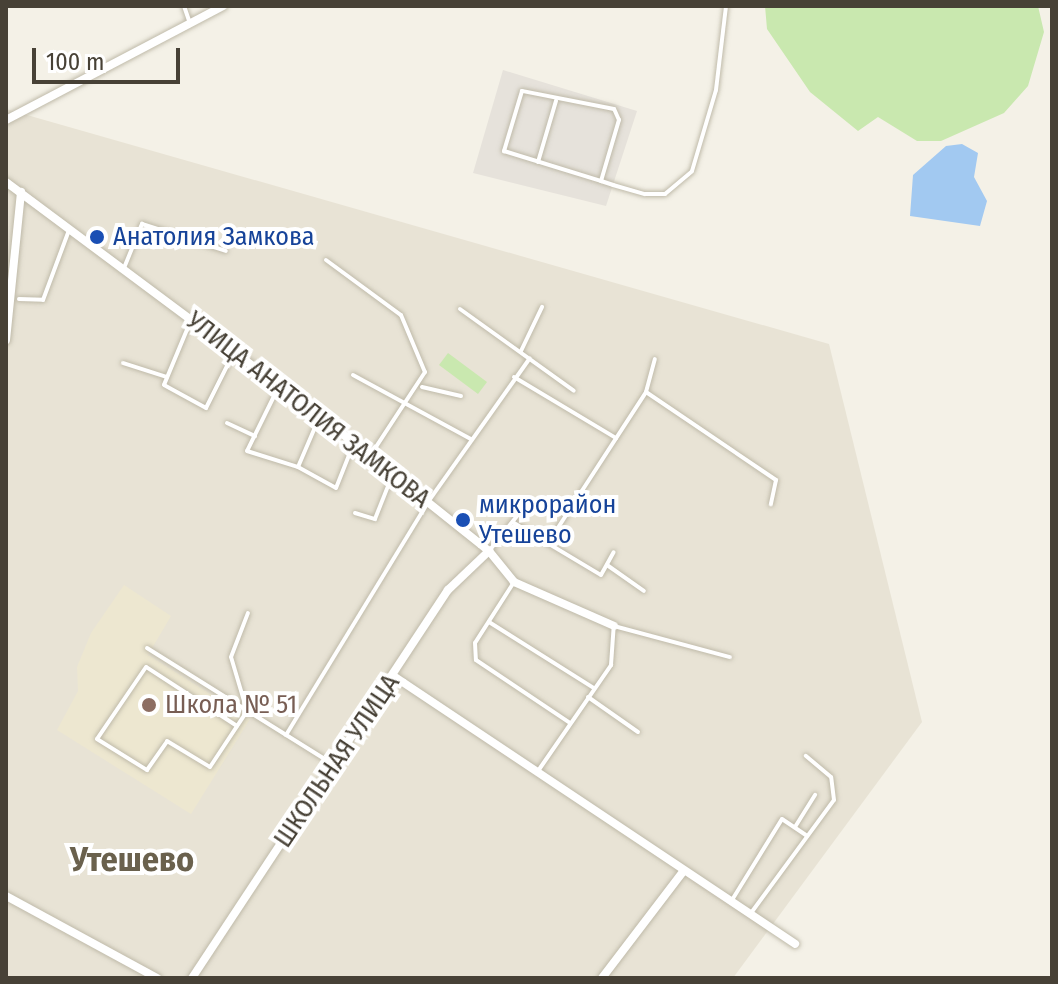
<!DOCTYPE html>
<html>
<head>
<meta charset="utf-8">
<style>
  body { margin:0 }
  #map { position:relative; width:1058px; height:984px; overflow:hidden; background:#f4f1e7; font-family:"Fira Sans Condensed",sans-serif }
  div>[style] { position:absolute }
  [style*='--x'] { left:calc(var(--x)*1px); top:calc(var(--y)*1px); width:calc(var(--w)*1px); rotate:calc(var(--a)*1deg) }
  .residential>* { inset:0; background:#e8e3d5 }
  .industrial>* { inset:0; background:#e6e2db }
  .education>* { inset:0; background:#ede7d0 }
  .green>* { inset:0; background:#c9e8af }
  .water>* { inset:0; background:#a2c9f1 }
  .roads { filter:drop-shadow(0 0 2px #bfbaa9) drop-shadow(0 0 2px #bfbaa9) }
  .service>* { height:4px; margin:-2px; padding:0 2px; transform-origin:2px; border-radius:2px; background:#fff }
  .minor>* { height:8px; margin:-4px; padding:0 4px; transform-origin:4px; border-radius:4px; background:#fff }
  .dots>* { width:22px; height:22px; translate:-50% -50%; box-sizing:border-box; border:4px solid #fff; border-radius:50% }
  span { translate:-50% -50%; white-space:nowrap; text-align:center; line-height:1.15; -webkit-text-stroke:8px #fff; paint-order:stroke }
  .transit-label { font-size:26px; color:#164399 }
  .left { translate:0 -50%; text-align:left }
  .street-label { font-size:26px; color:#474136 }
  .education-label { font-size:26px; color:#785e54 }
  .district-label { font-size:34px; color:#6a614d; font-weight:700 }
  .frame { position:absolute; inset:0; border:8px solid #474136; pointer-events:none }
  .scale { position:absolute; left:32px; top:48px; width:148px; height:36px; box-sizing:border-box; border:4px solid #474136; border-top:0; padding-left:10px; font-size:24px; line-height:28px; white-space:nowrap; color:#474136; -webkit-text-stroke:6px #fff; paint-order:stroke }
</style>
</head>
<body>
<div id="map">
  <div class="residential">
    <i style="clip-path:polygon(6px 109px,829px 344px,922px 722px,733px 978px,6px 978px)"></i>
  </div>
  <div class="industrial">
    <i style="clip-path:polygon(503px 70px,637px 111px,606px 206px,473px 173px)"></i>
  </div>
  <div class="education">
    <i style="clip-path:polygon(124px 585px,171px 616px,148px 655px,250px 719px,191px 814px,57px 730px,78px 691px,77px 667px,91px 633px)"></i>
  </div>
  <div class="green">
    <i style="clip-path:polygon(765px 6px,1038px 6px,1044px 32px,1028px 86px,1004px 113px,941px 141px,917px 141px,878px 117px,858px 131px,810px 92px,767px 29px)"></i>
    <i style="clip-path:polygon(448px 353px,487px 382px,478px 394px,439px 365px)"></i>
  </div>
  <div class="water">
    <i style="clip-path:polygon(962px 144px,978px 153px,974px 177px,987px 201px,980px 226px,910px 216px,913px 175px,946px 146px)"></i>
  </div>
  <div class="roads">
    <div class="service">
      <i style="--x:184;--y:6;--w:18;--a:71"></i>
      <i style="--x:538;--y:162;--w:64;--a:-73.6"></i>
      <i style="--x:601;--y:181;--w:64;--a:-73.6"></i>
      <i style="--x:619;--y:120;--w:12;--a:-114"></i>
      <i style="--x:614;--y:109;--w:94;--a:-168.9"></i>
      <i style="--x:522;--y:91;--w:63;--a:106.7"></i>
      <i style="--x:504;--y:151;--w:102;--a:17.2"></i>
      <i style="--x:601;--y:181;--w:13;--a:18"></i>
      <i style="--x:613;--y:185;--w:33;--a:16"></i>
      <i style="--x:645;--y:194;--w:20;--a:0"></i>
      <i style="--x:665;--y:194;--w:35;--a:-40"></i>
      <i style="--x:692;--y:171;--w:84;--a:-73.5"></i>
      <i style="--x:716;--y:90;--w:85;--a:-83.2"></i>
      <i style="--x:326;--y:260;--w:93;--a:36.3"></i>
      <i style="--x:401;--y:315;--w:62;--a:67.2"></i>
      <i style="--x:425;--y:372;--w:100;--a:123.2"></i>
      <i style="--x:124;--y:268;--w:48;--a:-67.8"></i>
      <i style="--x:142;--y:224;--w:88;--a:17.8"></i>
      <i style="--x:19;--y:299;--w:24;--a:2"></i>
      <i style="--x:43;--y:300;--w:75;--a:-69.6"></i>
      <i style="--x:460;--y:309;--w:140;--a:35.7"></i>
      <i style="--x:191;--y:320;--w:70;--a:112.6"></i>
      <i style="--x:164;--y:385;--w:48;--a:28.7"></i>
      <i style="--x:206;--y:408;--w:63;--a:-63.4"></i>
      <i style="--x:521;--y:351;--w:49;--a:-64.5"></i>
      <i style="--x:123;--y:363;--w:46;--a:17.7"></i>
      <i style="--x:353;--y:375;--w:134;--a:28.5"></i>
      <i style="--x:514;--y:377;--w:119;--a:30.9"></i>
      <i style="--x:279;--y:386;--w:72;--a:116.2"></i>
      <i style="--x:247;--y:451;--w:53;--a:17.4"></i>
      <i style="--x:298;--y:467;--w:53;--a:-66.8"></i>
      <i style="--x:422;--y:387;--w:40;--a:13"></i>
      <i style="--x:646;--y:392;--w:157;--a:34.1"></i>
      <i style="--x:776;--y:480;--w:25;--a:102"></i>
      <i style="--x:227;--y:423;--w:31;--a:25"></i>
      <i style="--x:298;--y:467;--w:43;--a:28.9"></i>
      <i style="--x:336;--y:488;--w:46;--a:-68.4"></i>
      <i style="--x:355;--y:513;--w:21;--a:17"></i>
      <i style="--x:375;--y:519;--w:46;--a:-68.4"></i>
      <i style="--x:514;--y:523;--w:101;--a:30.9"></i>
      <i style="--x:601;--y:575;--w:26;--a:-61"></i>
      <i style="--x:550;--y:540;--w:176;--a:-57"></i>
      <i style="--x:646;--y:392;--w:34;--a:-75"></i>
      <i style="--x:489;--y:551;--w:64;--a:-51.3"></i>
      <i style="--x:607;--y:565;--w:45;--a:35.1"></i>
      <i style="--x:514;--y:582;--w:72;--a:122.6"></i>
      <i style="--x:475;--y:643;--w:17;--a:87"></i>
      <i style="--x:476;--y:660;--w:113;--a:33.8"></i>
      <i style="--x:489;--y:622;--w:124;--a:32.2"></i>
      <i style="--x:147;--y:648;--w:217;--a:32"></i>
      <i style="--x:588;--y:697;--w:61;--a:35"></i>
      <i style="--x:237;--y:726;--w:108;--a:-147"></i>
      <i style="--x:146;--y:667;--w:87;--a:124.2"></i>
      <i style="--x:97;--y:739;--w:59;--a:31.8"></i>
      <i style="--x:147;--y:770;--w:35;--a:-55"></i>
      <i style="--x:167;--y:741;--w:50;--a:31.2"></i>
      <i style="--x:210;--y:767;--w:67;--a:-56.5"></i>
      <i style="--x:247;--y:711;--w:56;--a:-106.5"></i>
      <i style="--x:231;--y:657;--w:47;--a:-68.9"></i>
      <i style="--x:286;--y:735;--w:273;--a:-58.6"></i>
      <i style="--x:428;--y:502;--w:176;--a:-54.7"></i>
      <i style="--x:538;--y:771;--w:129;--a:-55.4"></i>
      <i style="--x:611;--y:665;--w:39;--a:-86"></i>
      <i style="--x:614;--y:626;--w:120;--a:15"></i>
      <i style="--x:795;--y:827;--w:38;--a:-58"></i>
      <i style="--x:732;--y:900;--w:95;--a:-58.3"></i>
      <i style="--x:782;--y:819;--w:30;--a:34"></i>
      <i style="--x:751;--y:913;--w:140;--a:-53.7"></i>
      <i style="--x:834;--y:800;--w:23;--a:-97"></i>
      <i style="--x:831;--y:777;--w:33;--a:-140"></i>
    </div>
    <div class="minor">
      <i style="--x:6;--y:120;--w:245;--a:-27.7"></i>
      <i style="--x:6;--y:182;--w:392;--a:36.7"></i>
      <i style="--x:320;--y:416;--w:216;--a:38.6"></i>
      <i style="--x:489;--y:551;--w:40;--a:51"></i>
      <i style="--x:514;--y:582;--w:109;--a:23.7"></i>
      <i style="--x:6;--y:340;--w:149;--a:-84.2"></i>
      <i style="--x:395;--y:677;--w:481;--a:33.7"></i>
      <i style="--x:6;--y:896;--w:172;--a:28.5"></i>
      <i style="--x:192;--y:978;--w:465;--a:-56.6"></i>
      <i style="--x:448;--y:590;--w:57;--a:-43.6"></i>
      <i style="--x:602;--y:978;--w:132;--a:-52.7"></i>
    </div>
  </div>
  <div class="dots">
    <i style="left:97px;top:237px;background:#1a4fb4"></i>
    <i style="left:463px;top:520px;background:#1a4fb4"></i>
    <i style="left:149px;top:705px;background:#8d6e63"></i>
  </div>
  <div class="transit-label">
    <span class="left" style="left:113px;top:237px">Анатолия Замкова</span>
    <span class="left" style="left:479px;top:520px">микрорайон<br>Утешево</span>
  </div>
  <div class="street-label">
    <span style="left:308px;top:410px;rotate:38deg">УЛИЦА АНАТОЛИЯ ЗАМКОВА</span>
    <span style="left:337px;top:761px;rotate:-56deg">ШКОЛЬНАЯ УЛИЦА</span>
  </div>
  <div class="education-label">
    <span class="left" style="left:165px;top:705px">Школа № 51</span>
  </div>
  <div class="district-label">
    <span style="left:132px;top:860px">Утешево</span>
  </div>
  <div class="frame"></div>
  <div class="scale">100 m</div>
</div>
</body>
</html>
